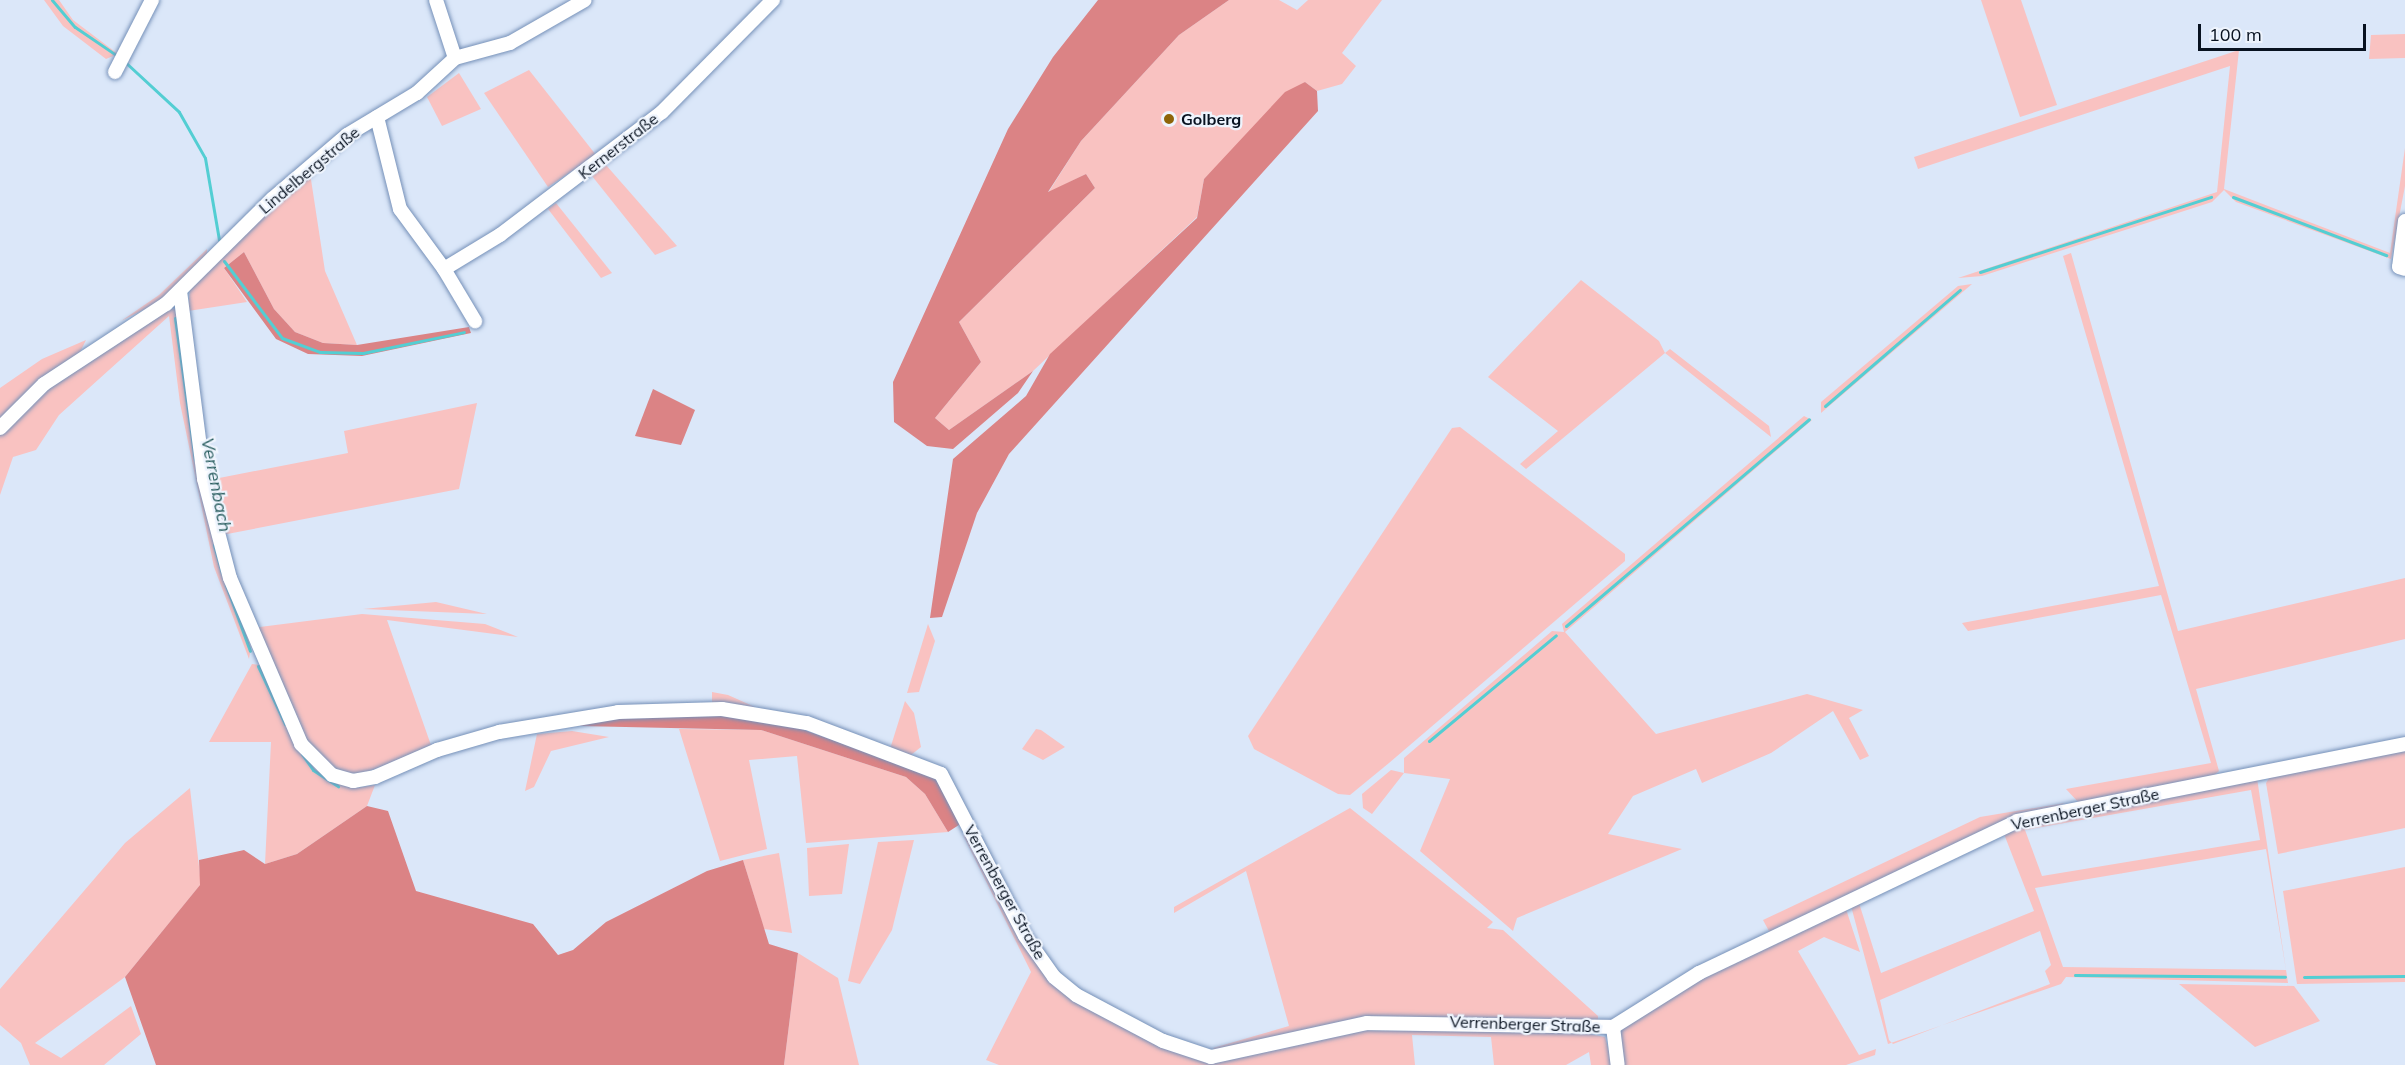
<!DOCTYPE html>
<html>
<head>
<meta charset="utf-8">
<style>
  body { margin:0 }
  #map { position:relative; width:2405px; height:1065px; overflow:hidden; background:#dbe7f9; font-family:Mulish,sans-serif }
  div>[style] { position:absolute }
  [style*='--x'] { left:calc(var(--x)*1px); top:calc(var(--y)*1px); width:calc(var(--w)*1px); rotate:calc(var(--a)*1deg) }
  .green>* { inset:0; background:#f9c2c1 }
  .forest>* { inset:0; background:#db8385 }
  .stream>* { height:3px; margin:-1.5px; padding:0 1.5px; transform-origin:1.5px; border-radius:1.5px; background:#53ced3 }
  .roads { filter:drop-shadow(0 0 2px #7590b8) drop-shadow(0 0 2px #7590b8) }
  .minor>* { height:14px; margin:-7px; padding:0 7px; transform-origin:7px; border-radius:7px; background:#fff }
  .dots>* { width:16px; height:16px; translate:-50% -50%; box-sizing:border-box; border:3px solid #eef4fd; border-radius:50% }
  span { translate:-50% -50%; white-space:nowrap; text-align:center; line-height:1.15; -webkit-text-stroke:4.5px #eef4fd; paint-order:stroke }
  .poi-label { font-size:16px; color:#081220; font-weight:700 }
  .left { translate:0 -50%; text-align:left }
  .street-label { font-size:16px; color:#081220 }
  .water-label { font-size:18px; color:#295d5f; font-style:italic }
  .scale { position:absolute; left:2198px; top:24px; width:168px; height:27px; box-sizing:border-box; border:3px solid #081220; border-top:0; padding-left:8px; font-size:18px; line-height:21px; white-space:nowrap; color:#081220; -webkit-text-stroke:4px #eef4fd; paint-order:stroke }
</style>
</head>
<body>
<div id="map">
  <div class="green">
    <i style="clip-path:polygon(44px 0,59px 0,73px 20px,118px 54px,106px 59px,63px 26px)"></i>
    <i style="clip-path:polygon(1229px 0,1279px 0,1297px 10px,1308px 0,1382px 0,1342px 53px,1356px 66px,1342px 84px,1317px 91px,1305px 82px,1204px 179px,1197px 217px,1033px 371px,949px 430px,935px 418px,981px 362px,959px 322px,1095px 188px,1086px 174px,1048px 193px,1081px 141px,1179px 35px)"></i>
    <i style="clip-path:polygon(1981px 0,2021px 0,2057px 105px,2020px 117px)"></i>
    <i style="clip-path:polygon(2405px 34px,2405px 58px,2369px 59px,2371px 35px)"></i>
    <i style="clip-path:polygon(2239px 50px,2224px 189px,2390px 253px,2405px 148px,2405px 186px,2391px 259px,2236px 202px,2224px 190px,2212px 202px,1982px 276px,1958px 278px,2217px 192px,2230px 66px,1918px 169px,1914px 157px)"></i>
    <i style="clip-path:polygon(529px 70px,596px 155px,548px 187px,484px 93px)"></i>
    <i style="clip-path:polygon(459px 73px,481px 109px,442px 126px,427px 97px)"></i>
    <i style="clip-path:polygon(606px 165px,677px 246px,655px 255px,592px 176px)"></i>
    <i style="clip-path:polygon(310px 173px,325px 271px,357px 345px,323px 343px,295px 332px,274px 309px,244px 252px,224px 268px,247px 302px,188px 311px,190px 289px,239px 236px)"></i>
    <i style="clip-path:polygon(556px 203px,612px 273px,601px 278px,548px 209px)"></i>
    <i style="clip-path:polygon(207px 249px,207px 258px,163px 300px,121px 321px,159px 295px)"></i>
    <i style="clip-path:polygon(2071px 253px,2178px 631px,2405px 578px,2405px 639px,2196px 689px,2219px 771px,2210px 779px,2079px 803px,2066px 789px,2211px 763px,2161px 595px,1968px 631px,1962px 623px,2159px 586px,2063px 256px)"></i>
    <i style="clip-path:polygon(1581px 280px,1659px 341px,1665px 353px,1670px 349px,1769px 426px,1771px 437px,1665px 353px,1526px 469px,1520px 464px,1558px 431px,1488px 377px)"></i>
    <i style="clip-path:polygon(1972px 284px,1821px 413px,1821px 402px,1958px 286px)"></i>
    <i style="clip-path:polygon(165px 309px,175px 309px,180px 317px,226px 576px,251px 647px,249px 659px,214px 567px,180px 403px,169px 316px,59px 415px,36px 450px,13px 457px,0 495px,0 433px,46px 387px)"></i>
    <i style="clip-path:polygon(86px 340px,80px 352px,40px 381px,0 422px,0 388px,42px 359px)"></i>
    <i style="clip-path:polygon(477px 403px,459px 489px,222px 535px,209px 480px,348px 453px,344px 431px)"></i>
    <i style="clip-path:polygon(1804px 416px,1812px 420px,1565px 632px,1656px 734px,1807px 694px,1863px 710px,1849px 718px,1869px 756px,1860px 760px,1833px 711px,1771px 753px,1702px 783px,1696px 769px,1633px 796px,1608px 834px,1682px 849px,1517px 918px,1513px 931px,1420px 851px,1450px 779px,1404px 773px,1372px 814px,1363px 808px,1362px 794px,1391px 770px,1404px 773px,1404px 758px,1552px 631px,1564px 632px,1562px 624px)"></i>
    <i style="clip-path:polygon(1460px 427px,1625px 554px,1625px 561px,1389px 763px,1350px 795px,1338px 794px,1254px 749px,1248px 736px,1452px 428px)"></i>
    <i style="clip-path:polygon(436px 602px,487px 614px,363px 609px)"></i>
    <i style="clip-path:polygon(362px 614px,485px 624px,518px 637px,387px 620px,432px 748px,353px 777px,333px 772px,303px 742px,253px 628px)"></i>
    <i style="clip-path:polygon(928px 624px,935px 641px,919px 692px,907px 693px)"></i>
    <i style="clip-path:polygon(252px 664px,260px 665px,299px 746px,330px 778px,355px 788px,375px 785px,367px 806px,297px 854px,265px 864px,271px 742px,209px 742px)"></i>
    <i style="clip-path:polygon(712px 692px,728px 695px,755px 707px,712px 704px)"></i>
    <i style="clip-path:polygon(905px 701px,914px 713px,921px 747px,911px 755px,890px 749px)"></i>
    <i style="clip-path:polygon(679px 729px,761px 730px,906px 777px,925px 794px,948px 832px,806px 843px,797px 756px,749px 760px,767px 849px,720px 861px)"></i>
    <i style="clip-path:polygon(1036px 729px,1041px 730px,1065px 747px,1043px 760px,1022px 749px)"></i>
    <i style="clip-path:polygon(572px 731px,609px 737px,551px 751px,534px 787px,525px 791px,537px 734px)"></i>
    <i style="clip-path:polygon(2405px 747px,2405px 828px,2278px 854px,2266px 783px,2271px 775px)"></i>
    <i style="clip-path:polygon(evenodd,2257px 778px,2288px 983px,2066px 977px,2061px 984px,1888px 1044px,1851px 906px,2021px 825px,2257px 778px,2251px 790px,2260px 840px,2042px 876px,2025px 830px,2251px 790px,2257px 778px,2004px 834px,2034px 911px,1881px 973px,1859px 903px,2004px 834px,2257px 778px,2266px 849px,2286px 970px,2063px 967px,2035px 888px,2266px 849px,2257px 778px,2040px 931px,2051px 965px,2045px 971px,2050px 984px,1893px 1044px,1889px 1040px,1880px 1000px,2040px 931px)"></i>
    <i style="clip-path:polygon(190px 788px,201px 884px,125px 977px,35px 1043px,61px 1058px,131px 1006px,141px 1034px,104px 1065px,30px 1065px,21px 1043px,0 1025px,0 989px,125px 843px)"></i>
    <i style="clip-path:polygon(2065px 803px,1770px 933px,1763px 920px,1980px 817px)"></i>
    <i style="clip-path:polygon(1350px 808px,1493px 922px,1487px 928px,1503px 930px,1598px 1016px,1598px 1025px,1368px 1020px,1217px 1053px,1213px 1048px,1289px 1026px,1246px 871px,1174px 913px,1174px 907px)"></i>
    <i style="clip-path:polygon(963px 835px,970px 837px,1020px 937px,1050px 980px,1210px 1061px,1345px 1029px,1585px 1033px,1605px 1037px,1613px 1065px,1591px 1065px,1589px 1052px,1566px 1065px,1494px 1065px,1491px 1037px,1412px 1035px,1415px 1065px,999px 1065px,986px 1060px,1031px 972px)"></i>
    <i style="clip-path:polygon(914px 840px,892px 930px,860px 984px,848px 981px,878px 842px)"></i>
    <i style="clip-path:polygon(849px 844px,842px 894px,809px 896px,807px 848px)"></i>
    <i style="clip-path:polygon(779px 853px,792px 933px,764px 929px,743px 860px)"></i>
    <i style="clip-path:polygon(2405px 867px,2405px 982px,2297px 984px,2283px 891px)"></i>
    <i style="clip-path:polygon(1845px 906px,1860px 952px,1824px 937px,1798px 951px,1859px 1055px,1876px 1049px,1875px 1055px,1846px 1065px,1620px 1065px,1619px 1030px,1701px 977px)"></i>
    <i style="clip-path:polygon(798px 953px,838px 978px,859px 1065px,784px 1065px)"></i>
    <i style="clip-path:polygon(2179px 984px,2294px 986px,2320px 1021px,2255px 1047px)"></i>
  </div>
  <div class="forest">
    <i style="clip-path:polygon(1098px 0,1229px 0,1179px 35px,1081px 141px,1048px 192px,1086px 174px,1095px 188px,959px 322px,981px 362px,935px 418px,949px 430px,1033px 371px,1018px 393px,953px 449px,927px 446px,894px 422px,893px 382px,1008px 129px,1053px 57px)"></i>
    <i style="clip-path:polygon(1305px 82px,1317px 91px,1318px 111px,1009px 454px,977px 513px,942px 617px,930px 618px,953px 459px,1026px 396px,1050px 354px,1197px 218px,1204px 179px,1285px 92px)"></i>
    <i style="clip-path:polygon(244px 252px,274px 309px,295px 332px,323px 343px,357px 345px,469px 327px,471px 333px,362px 356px,308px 354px,276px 339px,224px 268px)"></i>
    <i style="clip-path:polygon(653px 389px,695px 410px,681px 445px,635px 436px)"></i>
    <i style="clip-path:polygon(674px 712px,773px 719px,935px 776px,962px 823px,948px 832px,925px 794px,906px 777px,761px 730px,580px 726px,580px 719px)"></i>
    <i style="clip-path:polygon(367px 806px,388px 811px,416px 891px,533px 924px,558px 955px,573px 950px,606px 922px,707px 871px,743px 860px,769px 944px,798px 953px,784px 1065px,156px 1065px,125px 977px,200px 885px,199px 860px,244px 850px,265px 864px,297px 854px)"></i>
  </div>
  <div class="stream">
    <i style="--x:52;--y:0;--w:35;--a:50"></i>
    <i style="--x:75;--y:27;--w:53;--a:34.3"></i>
    <i style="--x:124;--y:61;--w:75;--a:42.8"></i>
    <i style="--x:179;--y:112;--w:53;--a:60.5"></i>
    <i style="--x:205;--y:158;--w:83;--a:80.3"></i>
    <i style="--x:2233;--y:197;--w:164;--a:20.8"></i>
    <i style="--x:224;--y:261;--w:96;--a:53"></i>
    <i style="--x:282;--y:338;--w:40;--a:20.2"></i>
    <i style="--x:320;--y:352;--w:43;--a:1.3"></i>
    <i style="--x:363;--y:353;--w:103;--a:-11.7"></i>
    <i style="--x:1980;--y:272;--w:243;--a:-18"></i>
    <i style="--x:175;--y:318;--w:143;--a:82"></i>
    <i style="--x:1825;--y:406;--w:178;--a:-40.7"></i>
    <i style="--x:214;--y:545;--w:29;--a:74"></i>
    <i style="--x:226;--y:585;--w:70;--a:70"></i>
    <i style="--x:1566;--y:626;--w:319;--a:-40.4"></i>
    <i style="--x:258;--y:666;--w:64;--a:65"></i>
    <i style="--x:1429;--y:741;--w:165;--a:-39.8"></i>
    <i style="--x:302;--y:754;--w:19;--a:55"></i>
    <i style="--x:313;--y:770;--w:30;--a:33"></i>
    <i style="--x:2075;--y:975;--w:210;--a:0.5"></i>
    <i style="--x:2304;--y:977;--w:101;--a:-0.6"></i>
  </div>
  <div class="roads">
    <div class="minor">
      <i style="--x:436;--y:0;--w:61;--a:71.9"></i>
      <i style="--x:455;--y:58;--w:57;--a:-15.3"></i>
      <i style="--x:510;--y:43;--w:86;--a:-29.8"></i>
      <i style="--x:115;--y:72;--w:81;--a:-62.8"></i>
      <i style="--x:377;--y:117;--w:95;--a:76"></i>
      <i style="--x:400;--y:209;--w:74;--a:53.7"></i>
      <i style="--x:444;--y:269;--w:66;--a:-31.3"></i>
      <i style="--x:500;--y:235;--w:203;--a:-37.2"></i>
      <i style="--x:662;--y:112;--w:158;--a:-45.3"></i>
      <i style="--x:2405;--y:221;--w:46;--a:97.4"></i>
      <i style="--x:2399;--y:267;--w:6;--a:18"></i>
      <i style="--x:444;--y:269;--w:61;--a:59.2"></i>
      <i style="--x:180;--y:291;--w:190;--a:82.7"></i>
      <i style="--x:204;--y:479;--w:102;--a:75.3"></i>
      <i style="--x:230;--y:578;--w:181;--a:66.8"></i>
      <i style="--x:301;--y:744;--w:44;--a:45"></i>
      <i style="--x:332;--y:775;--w:22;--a:16"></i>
      <i style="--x:353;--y:781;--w:22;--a:-10"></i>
      <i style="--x:375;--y:777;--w:68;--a:-23.5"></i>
      <i style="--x:437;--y:750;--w:65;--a:-16.2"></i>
      <i style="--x:499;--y:732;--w:121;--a:-9.5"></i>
      <i style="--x:618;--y:712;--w:104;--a:-1.7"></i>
      <i style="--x:722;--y:709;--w:86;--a:9.4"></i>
      <i style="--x:807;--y:723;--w:143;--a:20.8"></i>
      <i style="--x:941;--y:774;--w:182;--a:62.6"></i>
      <i style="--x:1025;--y:936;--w:50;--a:54.7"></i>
      <i style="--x:1054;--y:977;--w:28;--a:39"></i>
      <i style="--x:1076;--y:995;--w:98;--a:27.9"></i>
      <i style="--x:1163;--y:1041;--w:51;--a:18.4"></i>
      <i style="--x:1211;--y:1057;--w:160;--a:-12.3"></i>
      <i style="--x:1367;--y:1023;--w:246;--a:0.9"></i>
      <i style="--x:1613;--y:1027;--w:102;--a:-32.1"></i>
      <i style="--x:1699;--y:973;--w:352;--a:-25.5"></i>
      <i style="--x:2017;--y:821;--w:396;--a:-11.2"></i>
      <i style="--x:0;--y:428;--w:62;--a:-45"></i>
      <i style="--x:44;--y:384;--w:146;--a:-33.3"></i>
      <i style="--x:166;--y:304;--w:149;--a:-44.7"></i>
      <i style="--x:272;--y:199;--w:99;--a:-40.5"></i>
      <i style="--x:347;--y:135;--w:82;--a:-31"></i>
      <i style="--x:417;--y:93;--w:52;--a:-42.6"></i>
      <i style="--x:1613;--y:1027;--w:38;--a:83"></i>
    </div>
  </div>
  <div class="dots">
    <i style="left:1169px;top:119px;background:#8e640a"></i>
  </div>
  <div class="poi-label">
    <span class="left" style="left:1181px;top:119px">Golberg</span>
  </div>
  <div class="street-label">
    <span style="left:618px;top:146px;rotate:-38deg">Kernerstraße</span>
    <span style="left:309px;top:170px;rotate:-40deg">Lindelbergstraße</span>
    <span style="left:2085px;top:809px;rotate:-12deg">Verrenberger Straße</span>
    <span style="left:1005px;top:892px;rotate:61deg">Verrenberger Straße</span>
    <span style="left:1525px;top:1024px;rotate:2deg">Verrenberger Straße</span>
  </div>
  <div class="water-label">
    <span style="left:216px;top:485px;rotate:79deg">Verrenbach</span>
  </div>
  <div class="scale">100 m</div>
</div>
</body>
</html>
